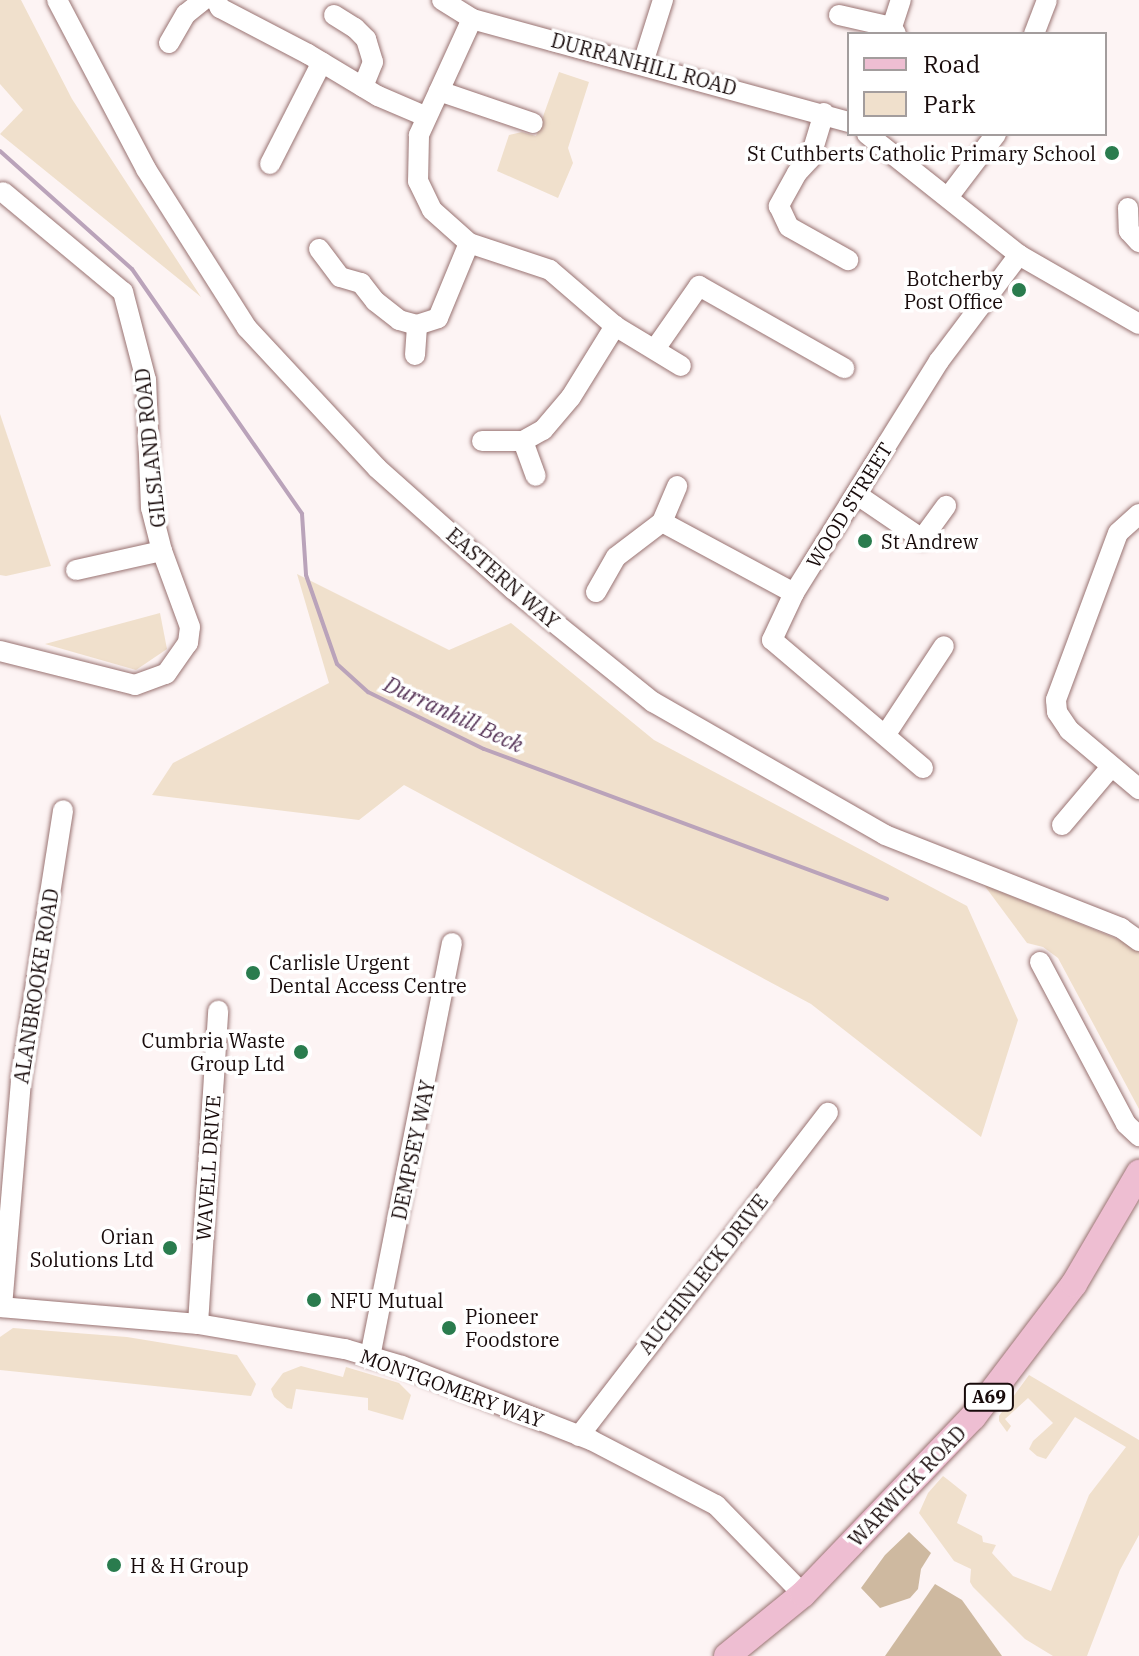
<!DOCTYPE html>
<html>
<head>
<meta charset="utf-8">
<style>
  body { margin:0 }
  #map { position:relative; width:1139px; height:1656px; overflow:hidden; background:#fdf4f4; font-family:"IBM Plex Serif",serif }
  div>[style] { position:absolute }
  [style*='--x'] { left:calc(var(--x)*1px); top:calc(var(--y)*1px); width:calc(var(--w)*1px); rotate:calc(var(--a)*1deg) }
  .green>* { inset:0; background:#f0e0cc }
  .forest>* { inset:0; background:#ceb9a0 }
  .stream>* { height:4px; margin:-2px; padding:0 2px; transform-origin:2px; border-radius:2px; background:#baa3ba }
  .roads { filter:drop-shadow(0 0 2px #997372) drop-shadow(0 0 2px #997372) }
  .minor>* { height:20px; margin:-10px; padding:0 10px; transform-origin:10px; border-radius:10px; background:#fff }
  .major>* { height:26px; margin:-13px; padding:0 13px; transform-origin:13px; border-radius:13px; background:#eebed2 }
  .dots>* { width:22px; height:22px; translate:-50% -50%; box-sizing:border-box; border:4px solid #fff; border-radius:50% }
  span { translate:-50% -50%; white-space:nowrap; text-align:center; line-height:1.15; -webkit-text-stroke:7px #fff; paint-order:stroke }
  .shield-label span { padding:2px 6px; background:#fff; border:2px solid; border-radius:6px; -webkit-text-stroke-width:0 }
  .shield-label { font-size:18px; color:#180b0b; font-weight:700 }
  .street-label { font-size:20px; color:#180b0b }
  .poi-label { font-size:20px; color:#180b0b }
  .right { translate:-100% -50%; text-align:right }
  .left { translate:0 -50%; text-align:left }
  .water-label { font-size:22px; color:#573558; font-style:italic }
  .legend { position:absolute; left:847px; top:32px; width:260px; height:104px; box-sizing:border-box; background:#fff; border:2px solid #a39d9d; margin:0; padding:10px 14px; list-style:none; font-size:24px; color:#180b0b }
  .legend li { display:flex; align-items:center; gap:16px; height:40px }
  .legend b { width:40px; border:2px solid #a39d9d }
</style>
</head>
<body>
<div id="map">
  <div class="green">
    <i style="clip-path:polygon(0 0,21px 0,72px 99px,201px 297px,0 134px,23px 110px,0 84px)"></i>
    <i style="clip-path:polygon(559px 72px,589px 82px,568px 148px,573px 163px,558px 198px,497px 171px,509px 135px,522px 132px,536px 136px)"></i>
    <i style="clip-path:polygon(0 414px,51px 566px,6px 576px,0 575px)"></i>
    <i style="clip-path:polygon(297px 574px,449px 650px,511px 623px,654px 740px,967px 906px,1018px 1020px,981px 1137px,811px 1004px,404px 785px,359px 820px,152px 795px,173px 763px,329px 683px)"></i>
    <i style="clip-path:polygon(160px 613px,167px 649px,136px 670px,45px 644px)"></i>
    <i style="clip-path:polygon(984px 885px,1125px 942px,1139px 952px,1139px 1109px,1058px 958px,1043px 947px,1027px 943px)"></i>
    <i style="clip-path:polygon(13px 1328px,127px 1337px,237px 1355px,256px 1384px,251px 1396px,0 1370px,0 1337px)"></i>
    <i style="clip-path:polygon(301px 1366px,343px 1377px,346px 1367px,399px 1383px,411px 1395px,403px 1420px,368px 1410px,368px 1398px,296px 1389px,292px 1409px,287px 1408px,274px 1397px,271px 1389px,283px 1373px)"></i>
    <i style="clip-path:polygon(1029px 1375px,1139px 1440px,1139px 1535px,1120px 1570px,1087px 1656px,1053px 1656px,1025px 1639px,973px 1587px,970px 1582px,971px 1569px,954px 1561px,919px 1513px,928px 1493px,943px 1476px,947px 1479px,967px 1495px,957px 1523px,982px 1536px,983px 1542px,996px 1545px,992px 1553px,1013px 1576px,1051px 1591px,1089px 1495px,1126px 1447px,1075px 1417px,1046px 1459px,1037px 1456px,1029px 1449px,1033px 1441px,1053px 1423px,1028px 1398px,1005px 1419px,1011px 1426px,1007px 1432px,999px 1421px,999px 1416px)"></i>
  </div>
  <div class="forest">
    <i style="clip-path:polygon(909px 1532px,931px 1553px,921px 1569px,918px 1589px,910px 1598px,880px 1608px,861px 1588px,885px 1555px)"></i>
    <i style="clip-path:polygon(935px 1584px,962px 1600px,1002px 1656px,885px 1656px)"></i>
  </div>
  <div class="stream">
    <i style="--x:0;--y:151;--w:177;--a:41.8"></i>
    <i style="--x:132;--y:269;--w:298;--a:55.2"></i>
    <i style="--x:302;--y:514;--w:61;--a:86.2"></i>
    <i style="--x:306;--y:575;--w:94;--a:70.8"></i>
    <i style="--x:337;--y:664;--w:42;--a:42.1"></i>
    <i style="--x:368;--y:692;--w:129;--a:26.2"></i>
    <i style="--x:484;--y:749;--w:430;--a:20.4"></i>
  </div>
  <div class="roads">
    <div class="minor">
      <i style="--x:57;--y:0;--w:191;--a:62.2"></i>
      <i style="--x:146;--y:169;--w:188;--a:57.6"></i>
      <i style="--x:247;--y:328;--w:191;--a:47.1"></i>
      <i style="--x:377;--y:468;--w:183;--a:41.7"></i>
      <i style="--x:514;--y:590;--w:179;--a:38.9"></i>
      <i style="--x:653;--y:702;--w:267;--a:29.8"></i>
      <i style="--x:885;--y:835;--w:254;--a:21.5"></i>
      <i style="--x:1121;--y:928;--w:22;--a:36"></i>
      <i style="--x:216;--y:0;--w:9;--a:63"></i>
      <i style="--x:220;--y:8;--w:99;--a:27.6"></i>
      <i style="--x:308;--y:54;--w:82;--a:31"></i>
      <i style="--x:378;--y:96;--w:53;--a:23.2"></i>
      <i style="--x:442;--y:0;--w:36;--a:32"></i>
      <i style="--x:472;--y:19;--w:391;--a:15.3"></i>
      <i style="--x:334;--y:15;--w:25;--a:32"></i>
      <i style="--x:355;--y:28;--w:16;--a:45"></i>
      <i style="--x:366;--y:39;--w:24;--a:73"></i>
      <i style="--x:373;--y:62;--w:27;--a:112"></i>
      <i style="--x:839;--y:15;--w:54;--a:12.8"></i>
      <i style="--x:472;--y:19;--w:128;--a:114.6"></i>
      <i style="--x:419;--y:135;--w:46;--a:91.2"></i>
      <i style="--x:418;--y:181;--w:32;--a:64"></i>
      <i style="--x:432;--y:210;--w:50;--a:41.7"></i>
      <i style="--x:469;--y:243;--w:85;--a:18.4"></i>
      <i style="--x:550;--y:270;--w:86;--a:40.7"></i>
      <i style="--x:615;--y:326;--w:77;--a:31.2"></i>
      <i style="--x:896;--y:34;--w:8;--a:-120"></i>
      <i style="--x:892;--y:27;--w:28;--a:-72"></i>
      <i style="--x:1034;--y:34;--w:36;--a:-69"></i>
      <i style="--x:169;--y:43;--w:34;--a:-60"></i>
      <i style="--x:186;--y:14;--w:22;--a:-39"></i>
      <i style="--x:643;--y:63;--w:66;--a:-72.4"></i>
      <i style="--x:439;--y:91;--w:99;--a:18.8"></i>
      <i style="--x:824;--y:113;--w:48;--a:106.9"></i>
      <i style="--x:810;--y:159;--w:19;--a:133"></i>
      <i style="--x:797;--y:173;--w:38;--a:119"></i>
      <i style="--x:779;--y:206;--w:23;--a:65"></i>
      <i style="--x:789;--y:227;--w:68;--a:29.2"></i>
      <i style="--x:867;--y:134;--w:194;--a:38.5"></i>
      <i style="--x:1019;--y:255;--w:138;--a:29.9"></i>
      <i style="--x:270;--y:164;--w:114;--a:-63"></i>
      <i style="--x:949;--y:196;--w:78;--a:-52.8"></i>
      <i style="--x:1128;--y:208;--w:23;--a:88"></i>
      <i style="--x:1129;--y:231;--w:15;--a:48"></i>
      <i style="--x:319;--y:249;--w:35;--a:53"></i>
      <i style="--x:340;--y:277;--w:22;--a:16"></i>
      <i style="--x:361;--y:283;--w:23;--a:52"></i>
      <i style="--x:375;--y:301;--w:31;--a:38"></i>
      <i style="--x:399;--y:320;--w:19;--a:16"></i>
      <i style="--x:417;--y:325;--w:22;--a:-18"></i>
      <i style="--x:438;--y:318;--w:81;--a:-67.5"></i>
      <i style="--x:655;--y:349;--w:77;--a:-55.1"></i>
      <i style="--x:699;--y:286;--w:167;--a:29.5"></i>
      <i style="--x:415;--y:355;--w:30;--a:-86"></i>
      <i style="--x:482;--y:441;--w:41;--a:0"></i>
      <i style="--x:523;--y:441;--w:23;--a:-29"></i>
      <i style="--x:543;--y:430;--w:43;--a:-49.7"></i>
      <i style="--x:571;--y:397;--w:84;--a:-58.2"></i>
      <i style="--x:523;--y:441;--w:37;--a:70"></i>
      <i style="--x:856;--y:494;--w:80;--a:34.3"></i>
      <i style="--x:922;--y:539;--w:41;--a:-54"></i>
      <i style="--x:1139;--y:514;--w:28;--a:138"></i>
      <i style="--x:1118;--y:533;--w:178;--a:110.4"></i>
      <i style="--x:1056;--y:700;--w:12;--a:85"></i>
      <i style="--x:1057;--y:712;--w:22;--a:56"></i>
      <i style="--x:1069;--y:730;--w:92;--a:40.1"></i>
      <i style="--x:662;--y:522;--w:39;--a:-67"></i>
      <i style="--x:76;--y:570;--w:88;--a:-12.5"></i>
      <i style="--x:596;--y:592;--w:40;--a:-60.3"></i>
      <i style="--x:616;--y:557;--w:58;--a:-37.3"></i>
      <i style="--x:662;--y:522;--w:150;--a:28.3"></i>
      <i style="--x:0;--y:651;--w:139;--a:14.1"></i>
      <i style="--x:135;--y:685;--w:33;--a:-20"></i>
      <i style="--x:166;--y:674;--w:38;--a:-55"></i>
      <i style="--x:188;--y:643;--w:16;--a:-83"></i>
      <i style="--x:190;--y:627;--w:81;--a:-110.2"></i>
      <i style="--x:162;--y:551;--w:44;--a:-104.3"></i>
      <i style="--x:151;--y:508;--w:128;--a:-92.2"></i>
      <i style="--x:146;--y:380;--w:91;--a:-104.6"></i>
      <i style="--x:123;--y:292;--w:156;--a:-140.2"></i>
      <i style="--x:886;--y:734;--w:105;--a:-56.6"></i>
      <i style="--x:923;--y:768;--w:198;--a:-139.7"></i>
      <i style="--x:772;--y:640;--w:52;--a:-64.9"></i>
      <i style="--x:794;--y:593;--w:274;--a:-58"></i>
      <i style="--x:939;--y:361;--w:133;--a:-53"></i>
      <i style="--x:1062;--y:825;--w:76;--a:-49.8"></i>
      <i style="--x:1040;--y:962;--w:183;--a:62"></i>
      <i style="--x:1126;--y:1124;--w:18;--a:43"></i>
      <i style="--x:0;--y:1307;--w:199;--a:4.9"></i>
      <i style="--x:198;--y:1324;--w:149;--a:9.7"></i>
      <i style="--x:345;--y:1349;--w:59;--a:16.6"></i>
      <i style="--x:402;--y:1366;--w:203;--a:21.4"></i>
      <i style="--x:591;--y:1440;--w:141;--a:27.5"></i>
      <i style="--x:716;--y:1505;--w:124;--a:45.7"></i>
      <i style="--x:2;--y:1307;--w:229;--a:-85.2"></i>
      <i style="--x:21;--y:1079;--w:272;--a:-81.1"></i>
      <i style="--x:198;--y:1324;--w:314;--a:-86.3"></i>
      <i style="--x:370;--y:1357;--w:422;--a:-78.8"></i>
      <i style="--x:579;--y:1436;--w:408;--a:-52.4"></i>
    </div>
    <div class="major">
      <i style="--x:727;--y:1656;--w:98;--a:-39.2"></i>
      <i style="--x:803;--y:1594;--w:245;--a:-46.2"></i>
      <i style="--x:973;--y:1417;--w:167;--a:-52.8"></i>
      <i style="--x:1074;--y:1284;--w:129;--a:-59.6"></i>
    </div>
  </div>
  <div class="dots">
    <i style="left:1112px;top:153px;background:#2a7c4e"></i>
    <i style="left:1019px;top:290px;background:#2a7c4e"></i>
    <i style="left:865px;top:541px;background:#2a7c4e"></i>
    <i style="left:253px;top:973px;background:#2a7c4e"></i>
    <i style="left:301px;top:1052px;background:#2a7c4e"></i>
    <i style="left:170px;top:1248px;background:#2a7c4e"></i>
    <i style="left:314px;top:1300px;background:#2a7c4e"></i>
    <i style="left:449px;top:1328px;background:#2a7c4e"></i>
    <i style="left:114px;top:1565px;background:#2a7c4e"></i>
  </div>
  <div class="shield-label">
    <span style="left:989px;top:1397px">A69</span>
  </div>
  <div class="street-label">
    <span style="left:644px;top:64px;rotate:15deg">DURRANHILL ROAD</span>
    <span style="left:150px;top:448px;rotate:-96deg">GILSLAND ROAD</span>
    <span style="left:849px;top:505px;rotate:-58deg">WOOD STREET</span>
    <span style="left:503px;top:578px;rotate:41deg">EASTERN WAY</span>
    <span style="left:36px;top:986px;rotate:-81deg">ALANBROOKE ROAD</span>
    <span style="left:413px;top:1150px;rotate:-78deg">DEMPSEY WAY</span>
    <span style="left:208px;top:1168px;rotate:-86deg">WAVELL DRIVE</span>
    <span style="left:703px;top:1274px;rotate:-52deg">AUCHINLECK DRIVE</span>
    <span style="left:452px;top:1388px;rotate:20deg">MONTGOMERY WAY</span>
    <span style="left:907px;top:1486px;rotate:-46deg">WARWICK ROAD</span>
  </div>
  <div class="poi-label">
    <span class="right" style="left:1096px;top:153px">St Cuthberts Catholic Primary School</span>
    <span class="right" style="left:1003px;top:290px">Botcherby<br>Post Office</span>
    <span class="left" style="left:881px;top:541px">St Andrew</span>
    <span class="left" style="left:269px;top:974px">Carlisle Urgent<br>Dental Access Centre</span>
    <span class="right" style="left:285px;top:1052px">Cumbria Waste<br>Group Ltd</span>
    <span class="right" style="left:154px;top:1248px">Orian<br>Solutions Ltd</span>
    <span class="left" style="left:330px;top:1300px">NFU Mutual</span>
    <span class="left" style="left:465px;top:1328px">Pioneer<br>Foodstore</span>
    <span class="left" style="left:130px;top:1565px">H &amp; H Group</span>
  </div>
  <div class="water-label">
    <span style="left:454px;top:714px;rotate:25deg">Durranhill Beck</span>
  </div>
  <ul class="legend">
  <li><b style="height:10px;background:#eebed2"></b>Road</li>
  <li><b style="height:22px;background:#f0e0cc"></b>Park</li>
  </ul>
</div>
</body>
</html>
